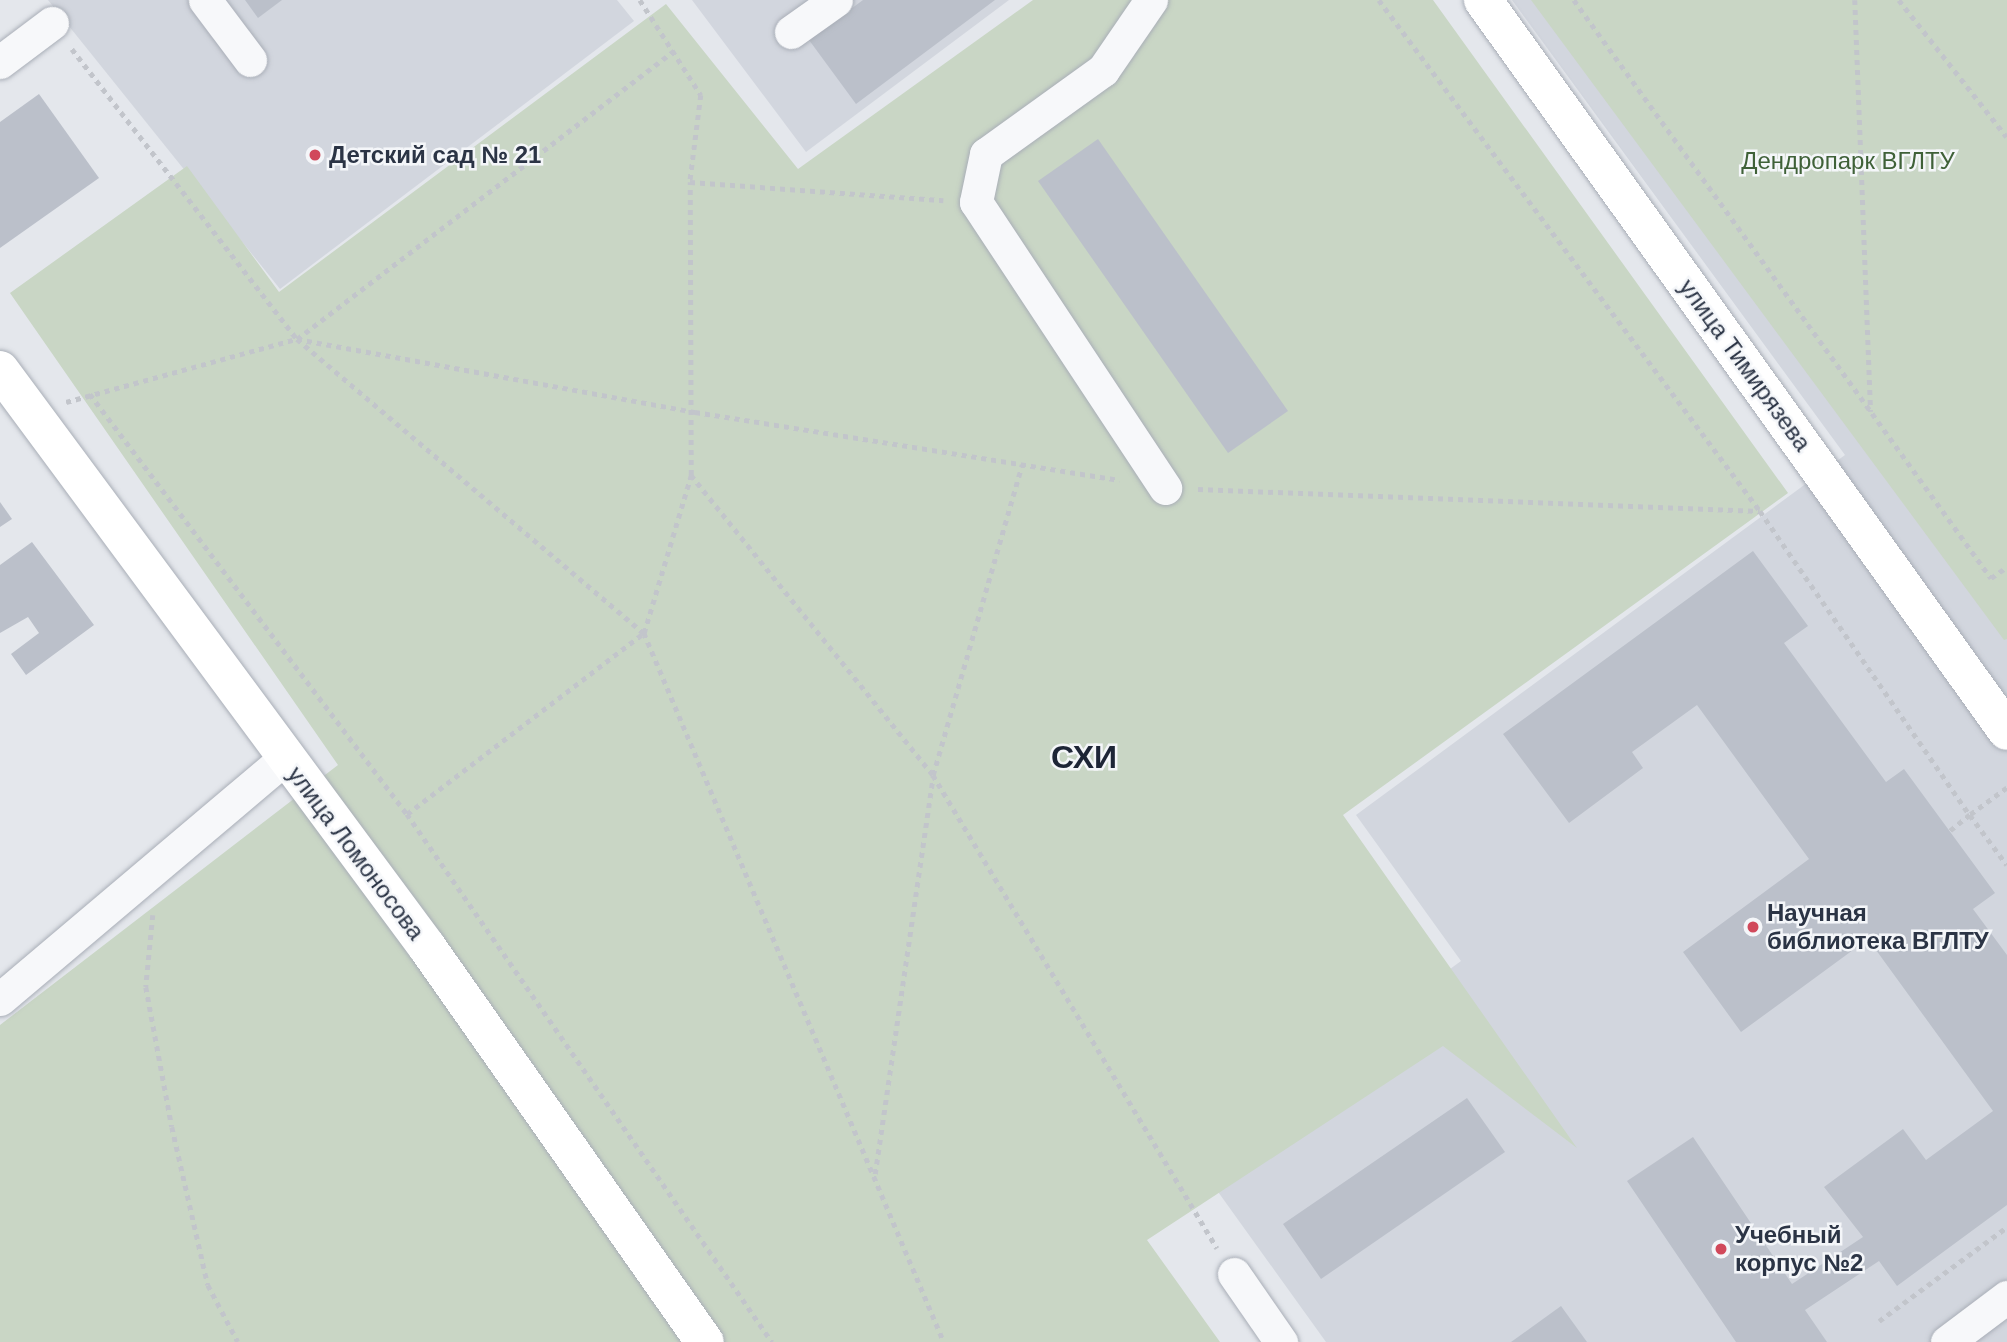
<!DOCTYPE html>
<html>
<head>
<meta charset="utf-8">
<style>
  body { margin:0 }
  #map { position:relative; width:2007px; height:1342px; overflow:hidden; background:#e4e7ec; font-family:Arial,sans-serif }
  div>[style] { position:absolute }
  [style*='--x'] { left:calc(var(--x)*1px); top:calc(var(--y)*1px); width:calc(var(--w)*1px); rotate:calc(var(--a)*1deg) }
  .built>* { inset:0; background:#d2d6de }
  .green>* { inset:0; background:#c9d6c5 }
  .building>* { inset:0; background:#bbc0ca }
  .path>* { height:4.5px; margin-top:-2.25px; transform-origin:0; background:repeating-linear-gradient(90deg,#c2c5cb 0 5px,transparent 0 10px) }
  .roads { filter:drop-shadow(0 0 2px #a9aeb7) drop-shadow(0 0 2px #a9aeb7) }
  .minor>* { height:33px; margin:-16.5px; padding:0 16.5px; transform-origin:16.5px; border-radius:16.5px; background:#f7f8fa }
  .major>* { height:38px; margin:-19px; padding:0 19px; transform-origin:19px; border-radius:19px; background:#fff }
  .dots>* { width:19px; height:19px; translate:-50% -50%; box-sizing:border-box; border:4px solid #f4f6f9; border-radius:50% }
  span { translate:-50% -50%; white-space:nowrap; text-align:center; line-height:1.15; -webkit-text-stroke:5px #f4f6f9; paint-order:stroke }
  .poi-label { font-size:24px; color:#2b3445; font-weight:700 }
  .left { translate:0 -50%; text-align:left }
  .park-label { font-size:24px; color:#3f6138 }
  .street-label { font-size:24px; color:#2b3445 }
  .district-label { font-size:32px; color:#1d2536; font-weight:700 }
</style>
</head>
<body>
<div id="map">
  <div class="built">
    <i style="clip-path:polygon(48px 0,617px 0,634px 21px,280px 289px)"></i>
    <i style="clip-path:polygon(692px 0,1009px 0,806px 152px)"></i>
    <i style="clip-path:polygon(1512px 0,2007px 0,2007px 1342px,1326px 1342px,1193px 1157px,1461px 961px,1356px 815px,1845px 455px)"></i>
  </div>
  <div class="green">
    <i style="clip-path:polygon(1033px 0,1433px 0,1788px 493px,1343px 815px,1577px 1148px,1443px 1046px,1147px 1240px,1220px 1342px,0 1342px,0 1025px,338px 765px,10px 293px,187px 166px,279px 292px,666px 4px,798px 169px)"></i>
    <i style="clip-path:polygon(1531px 0,2007px 0,2007px 639px,2004px 640px)"></i>
  </div>
  <div class="building">
    <i style="clip-path:polygon(245px 0,282px 0,258px 18px)"></i>
    <i style="clip-path:polygon(863px 0,995px 0,856px 104px,809px 40px)"></i>
    <i style="clip-path:polygon(39px 94px,99px 178px,0 248px,0 122px)"></i>
    <i style="clip-path:polygon(1098px 139px,1288px 411px,1228px 453px,1038px 181px)"></i>
    <i style="clip-path:polygon(0 502px,12px 519px,0 527px)"></i>
    <i style="clip-path:polygon(32px 542px,94px 625px,26px 675px,11px 654px,39px 633px,28px 617px,0 633px,0 565px)"></i>
    <i style="clip-path:polygon(1753px 551px,1808px 626px,1784px 643px,1886px 782px,1904px 769px,1995px 893px,1973px 909px,2007px 955px,2007px 1205px,1897px 1286px,1879px 1261px,1805px 1310px,1827px 1342px,1736px 1342px,1627px 1181px,1693px 1137px,1792px 1284px,1863px 1237px,1824px 1187px,1903px 1129px,1926px 1160px,1993px 1111px,1868px 939px,1741px 1032px,1683px 952px,1809px 859px,1697px 705px,1632px 752px,1643px 768px,1569px 823px,1503px 734px)"></i>
    <i style="clip-path:polygon(1467px 1098px,1505px 1152px,1321px 1279px,1283px 1224px)"></i>
    <i style="clip-path:polygon(1561px 1306px,1587px 1342px,1511px 1342px)"></i>
  </div>
  <div class="path">
    <i style="--x:640;--y:0;--w:113;--a:57.3"></i>
    <i style="--x:701;--y:95;--w:88;--a:97.2"></i>
    <i style="--x:690;--y:182;--w:254;--a:4.1"></i>
    <i style="--x:1379;--y:0;--w:637;--a:53.29"></i>
    <i style="--x:1760;--y:511;--w:369;--a:55.4"></i>
    <i style="--x:1970;--y:815;--w:26;--a:141"></i>
    <i style="--x:1574;--y:0;--w:713;--a:54.19"></i>
    <i style="--x:1991;--y:578;--w:19;--a:-35"></i>
    <i style="--x:1855;--y:0;--w:412;--a:87.8"></i>
    <i style="--x:1899;--y:0;--w:174;--a:51.8"></i>
    <i style="--x:72;--y:49;--w:367;--a:52.2"></i>
    <i style="--x:297;--y:339;--w:455;--a:40.3"></i>
    <i style="--x:644;--y:633;--w:770;--a:67.07"></i>
    <i style="--x:297;--y:339;--w:405;--a:10.4"></i>
    <i style="--x:695;--y:412;--w:430;--a:9.1"></i>
    <i style="--x:90;--y:394;--w:526;--a:52.96"></i>
    <i style="--x:407;--y:814;--w:642;--a:55.34"></i>
    <i style="--x:66;--y:402;--w:239;--a:-15.3"></i>
    <i style="--x:297;--y:339;--w:477;--a:-37.4"></i>
    <i style="--x:691;--y:475;--w:385;--a:51.1"></i>
    <i style="--x:933;--y:775;--w:552;--a:59.02"></i>
    <i style="--x:1198;--y:489;--w:562;--a:2.24"></i>
    <i style="--x:2007;--y:788;--w:46;--a:143.9"></i>
    <i style="--x:1970;--y:815;--w:62;--a:53.5"></i>
    <i style="--x:407;--y:814;--w:298;--a:-37.4"></i>
    <i style="--x:644;--y:633;--w:165;--a:-73.4"></i>
    <i style="--x:691;--y:475;--w:293;--a:-90.2"></i>
    <i style="--x:153;--y:915;--w:72;--a:95.6"></i>
    <i style="--x:146;--y:987;--w:142;--a:79.5"></i>
    <i style="--x:172;--y:1127;--w:162;--a:77.2"></i>
    <i style="--x:208;--y:1285;--w:64;--a:62.2"></i>
    <i style="--x:875;--y:1174;--w:403;--a:-81.7"></i>
    <i style="--x:933;--y:775;--w:323;--a:-74"></i>
    <i style="--x:1879;--y:1321;--w:159;--a:-36.3"></i>
  </div>
  <div class="roads">
    <div class="minor">
      <i style="--x:205;--y:0;--w:75;--a:53.1"></i>
      <i style="--x:1151;--y:0;--w:85;--a:124.4"></i>
      <i style="--x:1103;--y:70;--w:144;--a:144.3"></i>
      <i style="--x:986;--y:154;--w:49;--a:101.8"></i>
      <i style="--x:976;--y:202;--w:343;--a:56.5"></i>
      <i style="--x:791;--y:32;--w:55;--a:-35.4"></i>
      <i style="--x:0;--y:62;--w:65;--a:-36.9"></i>
      <i style="--x:0;--y:999;--w:373;--a:-40.2"></i>
      <i style="--x:1234;--y:1274;--w:83;--a:55.3"></i>
      <i style="--x:1947;--y:1342;--w:75;--a:-36.9"></i>
    </div>
    <div class="major">
      <i style="--x:1483;--y:0;--w:899;--a:54.37"></i>
      <i style="--x:0;--y:370;--w:718;--a:53.5"></i>
      <i style="--x:427;--y:947;--w:483;--a:54.9"></i>
    </div>
  </div>
  <div class="dots">
    <i style="left:315px;top:155px;background:#d1495b"></i>
    <i style="left:1753px;top:927px;background:#d1495b"></i>
    <i style="left:1721px;top:1249px;background:#d1495b"></i>
  </div>
  <div class="poi-label">
    <span class="left" style="left:329px;top:155px">Детский сад № 21</span>
    <span class="left" style="left:1767px;top:927px">Научная<br>библиотека ВГЛТУ</span>
    <span class="left" style="left:1735px;top:1249px">Учебный<br>корпус №2</span>
  </div>
  <div class="park-label">
    <span style="left:1848px;top:161px">Дендропарк ВГЛТУ</span>
  </div>
  <div class="street-label">
    <span style="left:1745px;top:365px;rotate:54deg">улица Тимирязева</span>
    <span style="left:356px;top:853px;rotate:53deg">улица Ломоносова</span>
  </div>
  <div class="district-label">
    <span style="left:1084px;top:757px">СХИ</span>
  </div>
</div>
</body>
</html>
